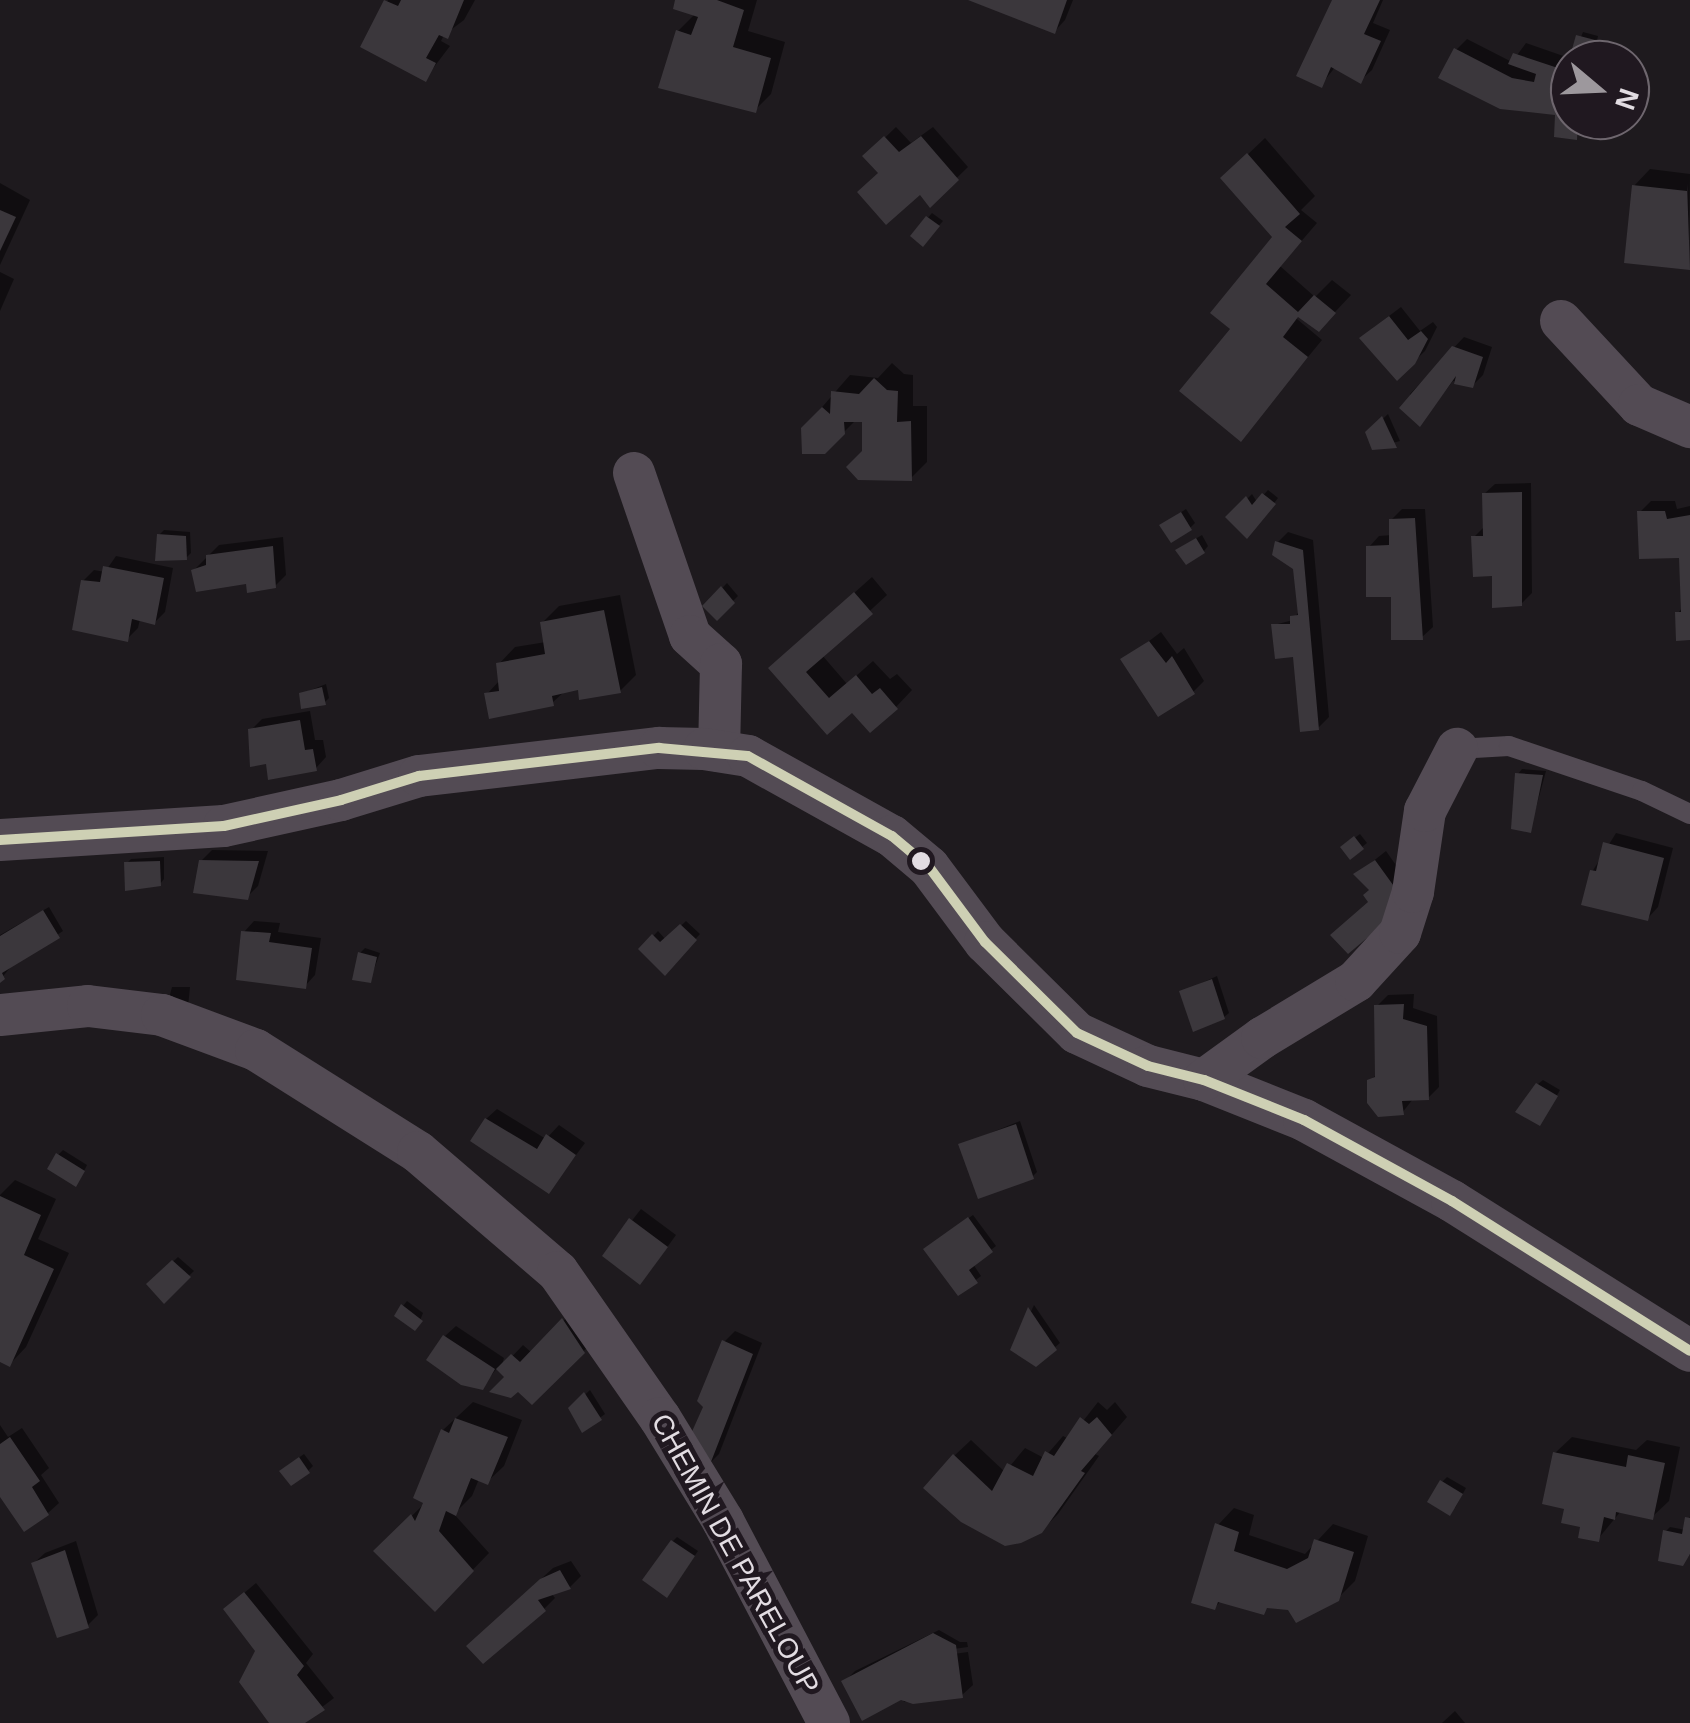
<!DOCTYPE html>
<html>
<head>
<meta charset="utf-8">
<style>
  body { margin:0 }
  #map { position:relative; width:1690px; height:1723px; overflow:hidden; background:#1e1a1e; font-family:Helvetica,sans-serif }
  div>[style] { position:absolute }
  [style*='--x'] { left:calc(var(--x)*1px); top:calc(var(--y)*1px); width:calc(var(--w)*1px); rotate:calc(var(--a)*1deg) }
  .shadow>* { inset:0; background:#0007 }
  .building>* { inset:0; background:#3b373c }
  .lane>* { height:20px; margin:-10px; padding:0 10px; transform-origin:10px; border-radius:10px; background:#534b54 }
  .street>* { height:42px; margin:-21px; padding:0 21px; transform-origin:21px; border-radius:21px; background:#534b54 }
  .bus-1>* { height:10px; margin:-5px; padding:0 5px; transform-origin:5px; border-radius:5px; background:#ced0b4 }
  .dots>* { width:28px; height:28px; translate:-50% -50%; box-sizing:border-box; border:5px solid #201820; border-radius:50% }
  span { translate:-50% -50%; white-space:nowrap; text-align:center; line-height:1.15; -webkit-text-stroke:10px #201820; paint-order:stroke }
  .street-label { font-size:28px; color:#e2dce2 }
  .north { position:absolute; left:1550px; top:40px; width:100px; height:100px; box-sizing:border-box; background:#201820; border:2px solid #6e666e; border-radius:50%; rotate:109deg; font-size:28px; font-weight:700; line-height:40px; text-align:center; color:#e2dce2 }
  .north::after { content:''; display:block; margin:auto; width:35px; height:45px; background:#9d989d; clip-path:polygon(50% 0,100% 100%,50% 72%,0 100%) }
</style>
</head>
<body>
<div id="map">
  <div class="shadow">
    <i style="clip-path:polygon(388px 0,475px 0,464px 20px,444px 35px,441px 41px,450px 46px,425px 79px,363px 46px)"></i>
    <i style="clip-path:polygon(678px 0,757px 0,748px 31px,785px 42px,771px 94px,755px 110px,678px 31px,695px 14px)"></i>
    <i style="clip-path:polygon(974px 0,1073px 0,1065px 20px,1055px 31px)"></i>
    <i style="clip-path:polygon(1335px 0,1383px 0,1373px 23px,1390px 30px,1372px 70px,1361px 80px,1336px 66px,1321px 85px)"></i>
    <i style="clip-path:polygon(1583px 32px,1598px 36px,1593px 60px,1570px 60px,1570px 120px,1587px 120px,1576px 137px,1558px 113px,1456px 50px,1467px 39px,1512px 62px,1526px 43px,1572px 59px)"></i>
    <i style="clip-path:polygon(896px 127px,911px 143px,933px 127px,968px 167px,930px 204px,921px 192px,881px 172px,866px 156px)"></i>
    <i style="clip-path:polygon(1265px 138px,1315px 196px,1301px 210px,1317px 223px,1280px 266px,1315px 297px,1332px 280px,1351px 295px,1319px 329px,1293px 311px,1291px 314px,1322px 340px,1241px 438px,1234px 329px,1275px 237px,1223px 178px)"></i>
    <i style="clip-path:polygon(1650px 169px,1690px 174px,1689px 267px,1634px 186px)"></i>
    <i style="clip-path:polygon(0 183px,30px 200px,0 265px)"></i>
    <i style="clip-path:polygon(932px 213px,943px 221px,923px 244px,913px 235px)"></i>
    <i style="clip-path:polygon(0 272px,14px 279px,0 311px)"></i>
    <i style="clip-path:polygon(1401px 307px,1420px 331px,1433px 322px,1437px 327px,1425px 351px,1397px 378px,1373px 328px)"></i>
    <i style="clip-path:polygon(1464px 337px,1492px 347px,1483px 375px,1472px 386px,1453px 381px,1420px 424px,1410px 394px)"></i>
    <i style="clip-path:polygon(892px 363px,904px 374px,913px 375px,913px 406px,927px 406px,927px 462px,911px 478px,865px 452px,864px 420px,856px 420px,824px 452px,803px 429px,850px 375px,878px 378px)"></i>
    <i style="clip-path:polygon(1388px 414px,1400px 441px,1374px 448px,1368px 433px)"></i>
    <i style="clip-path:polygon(1531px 483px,1532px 593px,1521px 604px,1495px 574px,1474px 537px,1485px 526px,1484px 494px,1495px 484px)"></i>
    <i style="clip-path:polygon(1268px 490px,1278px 498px,1252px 531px,1229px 517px,1252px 494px,1257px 502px)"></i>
    <i style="clip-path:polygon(1651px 501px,1675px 501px,1677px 509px,1690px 506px,1690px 637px,1678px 613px,1683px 607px,1681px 555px,1640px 512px)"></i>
    <i style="clip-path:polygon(1186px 509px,1195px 523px,1190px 528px,1162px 525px)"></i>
    <i style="clip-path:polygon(1402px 509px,1425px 509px,1433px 627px,1422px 637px,1369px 547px,1379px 536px,1392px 535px,1391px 520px)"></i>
    <i style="clip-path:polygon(164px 530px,190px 532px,191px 553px,186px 558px,159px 535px)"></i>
    <i style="clip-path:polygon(1288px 532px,1313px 540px,1329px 717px,1318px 728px,1295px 654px,1274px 625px,1293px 620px,1300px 610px,1295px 568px,1278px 542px)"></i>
    <i style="clip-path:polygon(1202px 535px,1208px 546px,1204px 551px,1183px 546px)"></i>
    <i style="clip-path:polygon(283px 537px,286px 575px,275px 586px,194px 570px,219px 545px)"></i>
    <i style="clip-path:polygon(116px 556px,173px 568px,165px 612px,154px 623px,140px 619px,138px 628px,127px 639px,83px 581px,94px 570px,105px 572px)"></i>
    <i style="clip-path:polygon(872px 577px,887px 595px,822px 655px,847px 684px,873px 661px,890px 679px,897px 674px,912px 690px,896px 707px,852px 709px,827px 732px,788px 652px)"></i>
    <i style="clip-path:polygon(727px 583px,738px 596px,717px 617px,705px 606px)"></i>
    <i style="clip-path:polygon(620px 595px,636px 675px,620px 691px,580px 687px,565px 691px,552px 703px,487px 694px,500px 680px,499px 664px,515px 647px,546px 642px,542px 623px,559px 606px)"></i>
    <i style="clip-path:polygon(1161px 632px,1177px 654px,1184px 648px,1204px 681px,1193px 692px,1124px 660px)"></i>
    <i style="clip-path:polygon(326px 684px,329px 698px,324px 703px,301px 694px)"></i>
    <i style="clip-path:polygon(310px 711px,315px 740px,323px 740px,326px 757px,316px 768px,268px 761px,251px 730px,262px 719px)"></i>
    <i style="clip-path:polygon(1522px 769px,1546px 771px,1530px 830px,1518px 774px)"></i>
    <i style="clip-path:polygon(1616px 833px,1673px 848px,1658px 907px,1648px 918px,1592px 872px)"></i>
    <i style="clip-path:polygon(1360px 834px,1367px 843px,1362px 847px,1348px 843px)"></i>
    <i style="clip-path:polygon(212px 850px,268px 851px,258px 886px,247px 897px,201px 861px)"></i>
    <i style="clip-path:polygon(1386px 851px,1405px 878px,1371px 901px,1372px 889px,1357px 874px)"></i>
    <i style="clip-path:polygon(164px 857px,164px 879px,160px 884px,127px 863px,131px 859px)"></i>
    <i style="clip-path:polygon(49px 907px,63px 931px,13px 964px,0 980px,0 935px)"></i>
    <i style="clip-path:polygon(254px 921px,280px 923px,278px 932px,321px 938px,315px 975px,305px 986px,244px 932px)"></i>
    <i style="clip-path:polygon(686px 921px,700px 934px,665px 972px,641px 949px,658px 931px,666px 940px)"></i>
    <i style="clip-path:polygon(365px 948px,380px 953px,370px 980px,360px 953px)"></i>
    <i style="clip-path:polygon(1217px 976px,1229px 1013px,1224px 1017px,1182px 992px)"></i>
    <i style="clip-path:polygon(172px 987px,190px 987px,188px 1007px,167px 1006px)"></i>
    <i style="clip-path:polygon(1414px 994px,1413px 1008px,1437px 1016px,1439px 1087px,1428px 1098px,1413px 1099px,1402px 1113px,1370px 1081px,1378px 1073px,1377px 1006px,1388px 995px)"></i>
    <i style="clip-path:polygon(1543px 1080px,1560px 1090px,1544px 1118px,1538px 1084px)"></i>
    <i style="clip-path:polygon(497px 1109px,546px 1139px,559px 1125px,585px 1143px,549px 1191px,486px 1119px)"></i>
    <i style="clip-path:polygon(1020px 1121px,1037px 1172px,1033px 1176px,961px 1145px)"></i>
    <i style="clip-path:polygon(63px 1150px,87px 1165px,80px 1179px,58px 1155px)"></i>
    <i style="clip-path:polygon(15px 1180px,56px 1199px,38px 1239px,69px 1253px,26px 1347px,10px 1364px,0 1359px,0 1195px)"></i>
    <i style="clip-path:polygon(641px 1209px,676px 1235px,650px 1271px,605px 1255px)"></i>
    <i style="clip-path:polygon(973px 1215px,996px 1246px,973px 1264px,981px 1276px,959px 1293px,930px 1245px)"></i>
    <i style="clip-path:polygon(178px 1257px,194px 1271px,164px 1300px,149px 1284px)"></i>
    <i style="clip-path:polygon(407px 1301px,423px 1313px,419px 1323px,403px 1306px)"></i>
    <i style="clip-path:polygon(1034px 1305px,1060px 1343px,1035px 1364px,1013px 1349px)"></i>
    <i style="clip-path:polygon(574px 1310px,594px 1341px,532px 1401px,498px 1367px,482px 1387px,445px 1336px,456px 1326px,504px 1358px,501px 1368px,523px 1345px,532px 1353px)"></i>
    <i style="clip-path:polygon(735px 1331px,762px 1343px,719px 1454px,710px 1463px,706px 1407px,724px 1342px)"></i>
    <i style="clip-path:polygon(590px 1390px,605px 1414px,583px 1430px,571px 1408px)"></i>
    <i style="clip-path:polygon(473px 1402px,522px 1420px,504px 1466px,487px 1482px,479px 1479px,472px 1496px,454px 1514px,489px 1553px,435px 1609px,376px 1551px,427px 1501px,443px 1430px)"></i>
    <i style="clip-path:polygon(1098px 1402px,1107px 1410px,1115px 1402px,1127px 1417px,1095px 1454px,1099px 1456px,1058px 1514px,1041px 1531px,1020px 1541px,954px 1456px,971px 1440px,1005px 1472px,1025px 1448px,1044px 1458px,1063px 1436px,1069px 1439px)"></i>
    <i style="clip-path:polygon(0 1425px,8px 1437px,22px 1428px,49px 1468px,41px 1475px,59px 1503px,48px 1513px,0 1492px)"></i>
    <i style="clip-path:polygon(1572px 1437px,1636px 1450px,1647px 1440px,1680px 1447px,1669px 1501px,1652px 1517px,1621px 1511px,1598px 1539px,1567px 1507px,1555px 1453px)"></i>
    <i style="clip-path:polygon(304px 1454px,313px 1466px,308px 1471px,287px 1466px)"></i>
    <i style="clip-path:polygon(1447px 1477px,1466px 1488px,1455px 1508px,1442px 1482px)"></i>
    <i style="clip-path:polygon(1234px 1508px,1254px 1515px,1249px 1535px,1305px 1554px,1333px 1524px,1368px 1536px,1355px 1581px,1337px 1599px,1289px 1608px,1270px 1605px,1263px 1612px,1222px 1600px,1215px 1607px,1218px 1525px)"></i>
    <i style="clip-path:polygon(1690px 1516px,1690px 1554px,1683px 1564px,1666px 1531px,1670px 1527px,1686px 1530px)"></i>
    <i style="clip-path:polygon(677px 1537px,698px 1551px,671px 1590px,672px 1542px)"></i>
    <i style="clip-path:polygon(76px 1541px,98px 1615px,87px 1626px,34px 1563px,45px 1553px)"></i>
    <i style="clip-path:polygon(571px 1561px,581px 1576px,570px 1587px,551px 1593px,555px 1598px,544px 1609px,479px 1636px,553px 1568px)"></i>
    <i style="clip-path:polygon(256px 1583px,313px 1654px,306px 1663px,334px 1698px,301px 1723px,272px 1723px,258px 1651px,237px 1599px)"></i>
    <i style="clip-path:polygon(939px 1630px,960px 1642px,967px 1642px,968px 1647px,918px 1654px,918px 1659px,968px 1652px,973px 1685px,962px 1695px,904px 1702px,902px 1696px,844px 1682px,855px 1671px)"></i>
    <i style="clip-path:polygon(1455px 1711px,1465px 1723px,1442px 1723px)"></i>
  </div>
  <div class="building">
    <i style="clip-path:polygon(384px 0,398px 6px,401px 0,464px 0,448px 39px,439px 35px,426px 58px,436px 63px,426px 82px,360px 47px)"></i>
    <i style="clip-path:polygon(675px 0,717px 0,744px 10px,733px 47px,771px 58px,756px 113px,658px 88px,676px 30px,691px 35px,698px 17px,673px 9px)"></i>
    <i style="clip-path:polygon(968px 0,1067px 0,1055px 34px)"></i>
    <i style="clip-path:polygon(1332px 0,1380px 0,1364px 34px,1381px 41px,1361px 84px,1331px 67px,1322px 88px,1296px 76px)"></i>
    <i style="clip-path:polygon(1576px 35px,1595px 40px,1591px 60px,1569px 60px)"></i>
    <i style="clip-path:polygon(1454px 48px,1512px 78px,1534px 82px,1536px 74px,1508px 64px,1513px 53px,1570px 72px,1570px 120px,1578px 120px,1577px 140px,1554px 137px,1555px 115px,1500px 109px,1438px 78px)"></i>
    <i style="clip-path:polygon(884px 136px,899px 152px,921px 136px,959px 180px,930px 208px,920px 195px,886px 225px,857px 192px,878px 173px,862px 156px)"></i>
    <i style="clip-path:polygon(1247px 153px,1300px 214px,1285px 227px,1302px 241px,1266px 284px,1298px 312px,1314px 295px,1336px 313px,1319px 332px,1298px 317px,1283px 337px,1308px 357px,1241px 442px,1179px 391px,1230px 329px,1210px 313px,1272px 237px,1220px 178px)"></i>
    <i style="clip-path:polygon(1687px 183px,1690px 270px,1624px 263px,1632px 185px,1687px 191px)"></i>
    <i style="clip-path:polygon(0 210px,16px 217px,0 251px)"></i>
    <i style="clip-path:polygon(926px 216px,940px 226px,923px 247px,910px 236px)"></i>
    <i style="clip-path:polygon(1389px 316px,1408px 340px,1421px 331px,1428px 339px,1415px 364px,1397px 381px,1359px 338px)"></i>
    <i style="clip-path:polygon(1452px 346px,1483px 357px,1473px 388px,1454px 384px,1456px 376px,1420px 427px,1399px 408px)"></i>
    <i style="clip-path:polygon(874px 378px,887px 390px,898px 391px,897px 422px,911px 421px,912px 481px,858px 480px,846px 467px,862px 451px,862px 422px,844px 422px,845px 434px,825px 454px,802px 454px,801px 428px,822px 407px,830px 414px,831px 391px,859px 394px)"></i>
    <i style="clip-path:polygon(1382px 416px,1397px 448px,1372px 450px,1365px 432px)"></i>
    <i style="clip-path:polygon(1522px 492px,1522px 606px,1492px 608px,1492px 576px,1473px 577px,1471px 536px,1483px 536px,1482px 493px)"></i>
    <i style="clip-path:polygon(1262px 493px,1276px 504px,1247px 539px,1225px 517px,1246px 496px,1252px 505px)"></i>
    <i style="clip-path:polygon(1637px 511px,1665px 511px,1667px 519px,1690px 515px,1690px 640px,1676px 641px,1675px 612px,1681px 612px,1679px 558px,1639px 559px)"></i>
    <i style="clip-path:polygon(1181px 512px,1192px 530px,1171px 543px,1159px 525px)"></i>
    <i style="clip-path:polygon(1415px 518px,1423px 640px,1391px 640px,1391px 597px,1366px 597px,1366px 546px,1389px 545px,1389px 519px)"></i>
    <i style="clip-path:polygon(157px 534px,186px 536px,187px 560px,155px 561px)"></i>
    <i style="clip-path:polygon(1196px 538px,1205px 553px,1186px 565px,1175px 550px)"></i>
    <i style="clip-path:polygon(1275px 541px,1303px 550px,1319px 730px,1300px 732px,1293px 657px,1275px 659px,1271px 624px,1290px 624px,1290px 616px,1298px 615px,1293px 569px,1272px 555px)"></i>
    <i style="clip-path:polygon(273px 546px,276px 588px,247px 593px,246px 584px,196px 592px,191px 570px,206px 565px,206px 555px)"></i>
    <i style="clip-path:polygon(103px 566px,164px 578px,155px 625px,132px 619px,128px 642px,72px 630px,81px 580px,100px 582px)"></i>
    <i style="clip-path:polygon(721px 586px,735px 603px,717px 621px,702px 606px)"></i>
    <i style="clip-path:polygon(854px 592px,873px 614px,806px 672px,829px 698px,856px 675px,872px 694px,880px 688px,898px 709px,870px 733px,852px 713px,827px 735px,768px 668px)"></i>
    <i style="clip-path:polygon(604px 610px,621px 693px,579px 700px,578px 690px,552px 696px,554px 706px,489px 719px,484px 693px,499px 691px,496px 663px,545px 654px,540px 622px)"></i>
    <i style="clip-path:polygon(1149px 641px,1166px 663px,1172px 656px,1195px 694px,1158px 717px,1120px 659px)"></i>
    <i style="clip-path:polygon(322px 687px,326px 705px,301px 709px,299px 693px)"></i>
    <i style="clip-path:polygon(300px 720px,305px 750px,313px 749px,317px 771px,268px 780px,266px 764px,250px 767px,248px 729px)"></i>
    <i style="clip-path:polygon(1515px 773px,1543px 775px,1531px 833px,1511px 829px)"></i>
    <i style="clip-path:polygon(1354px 836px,1364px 849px,1350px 860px,1340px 847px)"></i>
    <i style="clip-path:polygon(1603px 842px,1664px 858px,1648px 921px,1581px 905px,1590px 870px,1596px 871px)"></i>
    <i style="clip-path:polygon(199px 860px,259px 861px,248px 900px,193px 893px)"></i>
    <i style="clip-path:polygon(1375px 860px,1396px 889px,1386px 922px,1348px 954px,1330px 935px,1368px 902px,1363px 895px,1369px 890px,1353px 874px)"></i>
    <i style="clip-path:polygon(160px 861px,161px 886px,125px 891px,124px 862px)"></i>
    <i style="clip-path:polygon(43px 910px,60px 938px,2px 973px,5px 979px,0 983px,0 936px)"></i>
    <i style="clip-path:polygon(680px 924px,697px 940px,665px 976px,638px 949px,652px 934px,660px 942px)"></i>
    <i style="clip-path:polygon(241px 931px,271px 933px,269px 942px,312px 948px,306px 989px,236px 980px)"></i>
    <i style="clip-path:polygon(358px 952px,377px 957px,371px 983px,352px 980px)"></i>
    <i style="clip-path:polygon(1212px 979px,1225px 1019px,1193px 1032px,1179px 991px)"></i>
    <i style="clip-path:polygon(1404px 1004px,1403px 1019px,1427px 1026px,1429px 1100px,1402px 1101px,1404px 1115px,1378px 1117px,1367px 1103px,1367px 1080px,1375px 1077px,1374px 1005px)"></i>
    <i style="clip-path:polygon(1536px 1083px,1558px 1096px,1540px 1126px,1515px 1112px)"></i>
    <i style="clip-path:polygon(485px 1118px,537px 1149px,546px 1134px,576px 1155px,549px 1194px,470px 1141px)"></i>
    <i style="clip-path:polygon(1016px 1124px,1034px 1179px,978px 1199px,958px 1144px)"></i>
    <i style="clip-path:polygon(56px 1153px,85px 1171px,76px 1187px,47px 1169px)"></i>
    <i style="clip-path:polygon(0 1196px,41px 1215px,24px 1255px,54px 1269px,10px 1367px,0 1362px)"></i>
    <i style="clip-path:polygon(968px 1217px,993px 1252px,969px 1270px,978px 1283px,958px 1296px,923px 1249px)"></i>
    <i style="clip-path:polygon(629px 1218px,668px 1247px,640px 1285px,602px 1256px)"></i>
    <i style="clip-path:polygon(172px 1260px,191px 1277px,164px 1304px,146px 1284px)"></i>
    <i style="clip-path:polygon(401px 1304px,423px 1321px,415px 1331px,394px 1316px)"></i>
    <i style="clip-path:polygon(1028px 1307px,1057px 1350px,1036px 1367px,1010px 1350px)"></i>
    <i style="clip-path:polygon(562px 1318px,585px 1353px,532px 1405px,518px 1392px,511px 1398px,489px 1392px,504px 1377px,496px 1369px,511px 1354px,520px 1362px)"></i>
    <i style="clip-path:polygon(443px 1335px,495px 1369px,483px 1390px,461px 1385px,426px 1360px)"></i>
    <i style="clip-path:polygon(722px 1340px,753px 1354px,709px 1467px,690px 1436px,703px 1407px,697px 1401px)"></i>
    <i style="clip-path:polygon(584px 1392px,602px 1420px,582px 1433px,568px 1408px)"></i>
    <i style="clip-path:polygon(1080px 1417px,1089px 1424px,1097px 1417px,1112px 1435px,1081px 1471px,1085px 1473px,1042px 1533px,1021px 1543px,1005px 1546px,961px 1522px,923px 1488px,953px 1454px,992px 1491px,1007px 1463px,1033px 1476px,1045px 1451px,1054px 1456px)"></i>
    <i style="clip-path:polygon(455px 1418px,508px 1437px,488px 1485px,471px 1478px,456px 1516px,446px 1511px,439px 1531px,474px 1571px,435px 1612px,373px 1551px,411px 1514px,415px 1521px,423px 1503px,413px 1498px,441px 1429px,449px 1433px)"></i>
    <i style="clip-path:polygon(10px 1437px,40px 1481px,32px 1487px,49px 1515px,24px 1532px,0 1497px,0 1444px)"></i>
    <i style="clip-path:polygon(1553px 1452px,1626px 1467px,1628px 1455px,1665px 1463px,1653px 1520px,1616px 1512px,1615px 1520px,1604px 1517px,1599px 1542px,1578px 1538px,1580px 1527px,1561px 1523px,1564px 1509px,1542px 1504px)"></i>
    <i style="clip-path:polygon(299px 1457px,310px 1473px,291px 1486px,279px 1471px)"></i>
    <i style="clip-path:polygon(1440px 1480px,1463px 1494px,1450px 1516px,1427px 1502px)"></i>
    <i style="clip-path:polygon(1685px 1517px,1690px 1518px,1690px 1554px,1683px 1566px,1658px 1561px,1663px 1530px,1682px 1534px)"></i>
    <i style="clip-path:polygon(1215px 1523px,1239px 1532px,1234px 1551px,1287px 1569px,1308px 1558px,1314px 1539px,1354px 1552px,1339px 1601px,1296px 1623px,1288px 1610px,1267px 1608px,1264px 1615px,1218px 1602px,1215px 1610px,1191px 1603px)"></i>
    <i style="clip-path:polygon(671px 1540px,695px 1556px,667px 1598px,642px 1580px)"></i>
    <i style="clip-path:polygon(65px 1550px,89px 1628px,57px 1638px,31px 1563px)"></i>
    <i style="clip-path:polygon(560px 1570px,571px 1589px,538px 1600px,546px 1611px,483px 1664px,466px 1646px,540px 1579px)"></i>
    <i style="clip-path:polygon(244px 1592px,304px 1666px,297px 1675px,325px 1710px,305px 1723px,269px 1723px,239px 1682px,255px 1651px,223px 1609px)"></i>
    <i style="clip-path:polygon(933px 1633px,956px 1645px,963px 1698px,913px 1704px,901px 1700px,862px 1721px,841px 1681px)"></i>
  </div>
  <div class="lane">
    <i style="--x:1457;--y:749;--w:52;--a:-3.3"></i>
    <i style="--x:1509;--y:746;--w:140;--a:18.7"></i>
    <i style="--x:1642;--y:791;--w:53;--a:25.6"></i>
  </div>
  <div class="street">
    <i style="--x:1561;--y:321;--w:115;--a:47.1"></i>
    <i style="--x:1639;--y:405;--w:56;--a:23.3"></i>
    <i style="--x:634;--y:473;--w:172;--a:71"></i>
    <i style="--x:690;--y:636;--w:42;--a:42.1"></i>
    <i style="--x:721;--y:664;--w:87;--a:91.3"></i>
    <i style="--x:0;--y:840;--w:224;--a:-3.6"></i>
    <i style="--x:224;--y:826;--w:120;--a:-12.5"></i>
    <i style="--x:341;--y:800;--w:82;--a:-17.1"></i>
    <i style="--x:419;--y:776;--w:242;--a:-6.7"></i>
    <i style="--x:659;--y:748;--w:45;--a:1.3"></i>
    <i style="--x:704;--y:749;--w:45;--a:9"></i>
    <i style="--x:748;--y:756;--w:165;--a:29.1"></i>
    <i style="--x:892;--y:836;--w:48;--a:40"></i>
    <i style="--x:929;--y:867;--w:94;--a:53.3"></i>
    <i style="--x:985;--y:942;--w:129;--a:44.7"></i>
    <i style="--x:1077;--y:1033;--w:78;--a:24.9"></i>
    <i style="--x:1148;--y:1066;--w:58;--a:14"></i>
    <i style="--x:1204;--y:1080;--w:108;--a:21.8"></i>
    <i style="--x:1304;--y:1120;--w:169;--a:28.7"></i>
    <i style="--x:1452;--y:1201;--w:281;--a:32.2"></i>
    <i style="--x:0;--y:1015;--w:88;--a:-5.8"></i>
    <i style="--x:88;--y:1006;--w:75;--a:6.9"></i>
    <i style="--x:162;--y:1015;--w:100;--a:20.4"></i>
    <i style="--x:256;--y:1050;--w:191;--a:32.2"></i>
    <i style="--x:418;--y:1152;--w:184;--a:40.6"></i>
    <i style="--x:558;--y:1272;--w:178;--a:55.1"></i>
    <i style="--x:660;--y:1418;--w:121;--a:58.5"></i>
    <i style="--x:723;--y:1521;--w:228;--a:62.3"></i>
    <i style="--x:1204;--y:1080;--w:72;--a:-35.9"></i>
    <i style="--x:1262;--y:1038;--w:110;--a:-31.2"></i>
    <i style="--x:1356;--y:981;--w:65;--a:-47.5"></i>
    <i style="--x:1400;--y:933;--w:43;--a:-72.4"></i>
    <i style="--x:1413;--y:892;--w:82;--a:-81.6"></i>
    <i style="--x:1425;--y:811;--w:70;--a:-62.7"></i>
  </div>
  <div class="bus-1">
    <i style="--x:0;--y:840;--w:224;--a:-3.6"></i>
    <i style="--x:224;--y:826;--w:120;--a:-12.5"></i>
    <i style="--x:341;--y:800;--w:82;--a:-17.1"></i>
    <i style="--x:419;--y:776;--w:242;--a:-6.7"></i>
    <i style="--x:659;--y:748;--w:89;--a:5.1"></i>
    <i style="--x:748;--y:756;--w:165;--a:29.1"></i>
    <i style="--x:892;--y:836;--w:48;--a:40"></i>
    <i style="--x:929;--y:867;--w:94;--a:53.3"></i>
    <i style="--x:985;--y:942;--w:129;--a:44.7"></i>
    <i style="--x:1077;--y:1033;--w:78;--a:24.9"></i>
    <i style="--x:1148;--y:1066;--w:58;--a:14"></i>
    <i style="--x:1204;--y:1080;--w:108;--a:21.8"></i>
    <i style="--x:1304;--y:1120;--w:169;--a:28.7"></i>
    <i style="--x:1452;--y:1201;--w:281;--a:32.2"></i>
  </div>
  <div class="dots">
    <i style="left:921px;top:861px;background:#e2dce2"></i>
  </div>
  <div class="street-label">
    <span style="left:735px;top:1554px;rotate:61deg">CHEMIN DE PARELOUP</span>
  </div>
  <div class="north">N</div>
</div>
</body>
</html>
